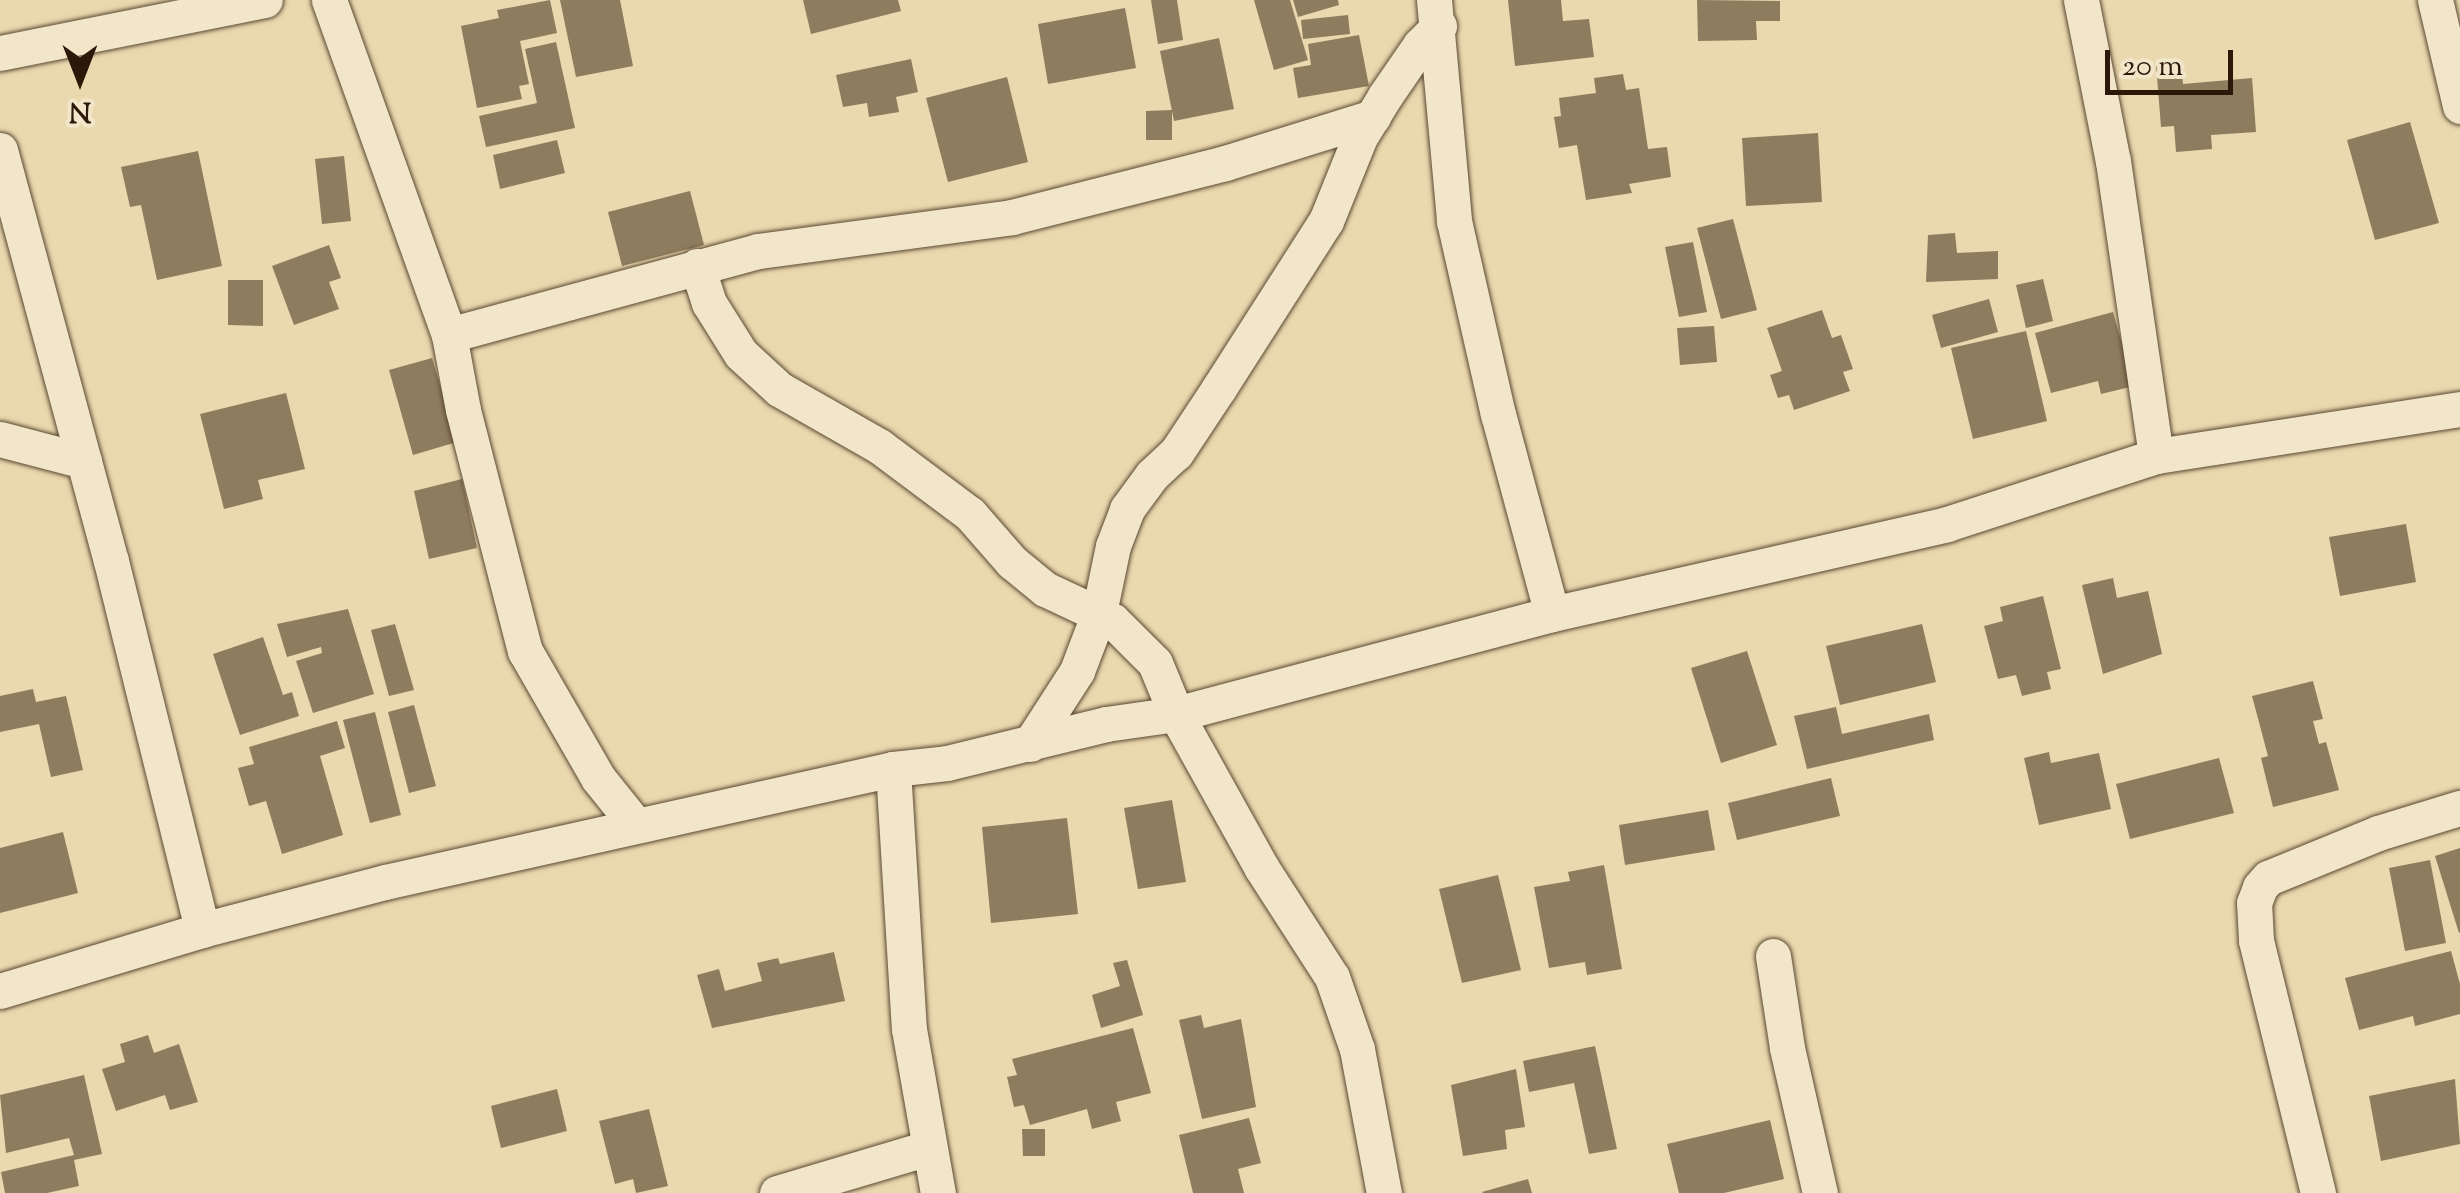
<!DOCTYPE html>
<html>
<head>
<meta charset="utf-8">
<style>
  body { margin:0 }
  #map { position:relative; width:2460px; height:1193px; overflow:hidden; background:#ead8ae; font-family:"Sorts Mill Goudy",serif }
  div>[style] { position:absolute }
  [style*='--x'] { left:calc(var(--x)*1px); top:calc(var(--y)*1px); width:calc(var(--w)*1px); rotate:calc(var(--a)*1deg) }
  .building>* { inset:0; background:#8e7c5e }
  .roads { filter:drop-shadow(0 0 2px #5b4832) drop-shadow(0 0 2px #5b4832) }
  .street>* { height:35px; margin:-17.5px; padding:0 17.5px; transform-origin:17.5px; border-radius:17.5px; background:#f1e6ca }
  span { translate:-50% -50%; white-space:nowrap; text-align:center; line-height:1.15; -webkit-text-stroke:10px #f1e6ca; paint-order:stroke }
  .north { position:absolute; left:30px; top:30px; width:100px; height:100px; -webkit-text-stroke:8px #f1e6ca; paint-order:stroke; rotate:180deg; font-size:28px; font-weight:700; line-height:40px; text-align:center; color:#2b1808 }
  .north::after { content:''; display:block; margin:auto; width:35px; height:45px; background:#2b1808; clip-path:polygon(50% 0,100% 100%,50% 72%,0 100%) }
  .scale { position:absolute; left:2105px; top:50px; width:128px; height:45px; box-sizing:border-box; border:5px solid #2b1808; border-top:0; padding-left:12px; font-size:30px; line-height:35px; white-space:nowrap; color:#2b1808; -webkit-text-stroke:8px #f1e6ca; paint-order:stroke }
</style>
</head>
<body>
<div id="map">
  <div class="building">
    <i style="clip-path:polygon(550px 0,557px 33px,520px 41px,529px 84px,519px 86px,522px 99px,477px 108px,461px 26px,499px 18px,497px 10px)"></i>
    <i style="clip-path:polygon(560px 0,620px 0,633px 66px,576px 77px)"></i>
    <i style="clip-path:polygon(803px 0,898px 0,901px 11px,811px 34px)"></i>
    <i style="clip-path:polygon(1151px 0,1177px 0,1183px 40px,1158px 44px)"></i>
    <i style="clip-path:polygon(1254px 0,1290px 0,1308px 60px,1274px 70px)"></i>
    <i style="clip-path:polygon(1293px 0,1338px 0,1339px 5px,1298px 17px)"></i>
    <i style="clip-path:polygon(1508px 0,1561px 0,1563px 21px,1589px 19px,1594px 57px,1515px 66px)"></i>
    <i style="clip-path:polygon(1697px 0,1780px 1px,1780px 21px,1756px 21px,1757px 40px,1698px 41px)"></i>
    <i style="clip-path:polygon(1125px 8px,1136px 68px,1048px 84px,1038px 24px)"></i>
    <i style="clip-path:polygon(1348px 15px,1350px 34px,1303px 39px,1301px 20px)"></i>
    <i style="clip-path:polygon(1359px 35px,1369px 86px,1298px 98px,1293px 68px,1311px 65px,1308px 44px)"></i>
    <i style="clip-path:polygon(1219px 38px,1234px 109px,1174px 121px,1160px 51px)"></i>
    <i style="clip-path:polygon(556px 42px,575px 128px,486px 147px,479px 116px,537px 103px,525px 49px)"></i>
    <i style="clip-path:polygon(911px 59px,918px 92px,896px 97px,899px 112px,869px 117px,867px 103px,843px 107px,836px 75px)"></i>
    <i style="clip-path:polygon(2181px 62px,2183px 84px,2252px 78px,2256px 132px,2211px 135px,2212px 149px,2176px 152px,2174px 126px,2161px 127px,2156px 64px)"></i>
    <i style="clip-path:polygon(1623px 74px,1626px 90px,1639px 88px,1648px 149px,1667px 147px,1671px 177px,1629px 184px,1632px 193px,1586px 200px,1577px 145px,1559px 148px,1554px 117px,1561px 116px,1559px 98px,1596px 93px,1594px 78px)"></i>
    <i style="clip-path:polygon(1007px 77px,1028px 162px,948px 182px,926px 98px)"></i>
    <i style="clip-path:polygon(1172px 110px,1172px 140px,1146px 140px,1146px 111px)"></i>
    <i style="clip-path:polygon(2410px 122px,2439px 223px,2375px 240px,2347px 140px)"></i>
    <i style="clip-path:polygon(1818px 133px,1822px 202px,1746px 206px,1742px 138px)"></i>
    <i style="clip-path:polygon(557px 140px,565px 173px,500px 189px,493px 155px)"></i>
    <i style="clip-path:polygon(198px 151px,222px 266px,157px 280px,141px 205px,130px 207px,121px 167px)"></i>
    <i style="clip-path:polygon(344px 156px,351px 221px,322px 224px,315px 159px)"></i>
    <i style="clip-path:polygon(690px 191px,704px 245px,622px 266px,608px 212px)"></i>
    <i style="clip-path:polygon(1733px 219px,1757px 310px,1721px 319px,1697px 228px)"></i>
    <i style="clip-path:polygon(1955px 233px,1957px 253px,1998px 251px,1998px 279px,1926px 282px,1928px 235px)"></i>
    <i style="clip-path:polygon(1693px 242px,1707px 312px,1679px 317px,1665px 247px)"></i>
    <i style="clip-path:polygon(329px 245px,341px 278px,329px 282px,339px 309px,294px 325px,272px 266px)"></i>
    <i style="clip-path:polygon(2043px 279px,2053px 321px,2026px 328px,2016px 285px)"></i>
    <i style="clip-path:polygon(228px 280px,263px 280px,263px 326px,228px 325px)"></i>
    <i style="clip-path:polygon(1989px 299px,1998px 332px,1941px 348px,1932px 315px)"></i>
    <i style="clip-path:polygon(1822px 310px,1832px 338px,1841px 335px,1853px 369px,1843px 372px,1850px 391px,1794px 410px,1789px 395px,1778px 398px,1770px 375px,1782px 371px,1767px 328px)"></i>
    <i style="clip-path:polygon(2113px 312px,2134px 386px,2101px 394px,2098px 381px,2051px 393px,2035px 333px)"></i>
    <i style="clip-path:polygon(1714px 326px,1717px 362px,1680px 365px,1677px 328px)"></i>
    <i style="clip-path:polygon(2026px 331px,2047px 421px,1973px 439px,1951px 348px)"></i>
    <i style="clip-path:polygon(432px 358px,457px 442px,413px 455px,389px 370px)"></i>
    <i style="clip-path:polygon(286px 393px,305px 469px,258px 480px,263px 499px,224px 509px,200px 414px)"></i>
    <i style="clip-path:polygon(462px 479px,477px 548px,429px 559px,414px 491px)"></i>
    <i style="clip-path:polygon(2406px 524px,2416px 582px,2340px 596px,2329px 537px)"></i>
    <i style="clip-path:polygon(2113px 578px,2117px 598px,2148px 591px,2162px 654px,2103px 674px,2082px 585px)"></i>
    <i style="clip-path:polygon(2043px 596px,2061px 669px,2047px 672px,2051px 689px,2022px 696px,2016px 675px,1998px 679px,1984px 626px,2003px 621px,2000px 607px)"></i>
    <i style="clip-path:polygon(348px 609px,374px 694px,313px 713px,296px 661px,322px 653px,321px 647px,287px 657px,277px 624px)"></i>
    <i style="clip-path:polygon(395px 624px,414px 690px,389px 696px,371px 630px)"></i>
    <i style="clip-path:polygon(1922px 624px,1936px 682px,1840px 705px,1826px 646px)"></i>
    <i style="clip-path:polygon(263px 637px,283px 695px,292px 692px,299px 716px,240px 735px,213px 654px)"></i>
    <i style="clip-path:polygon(1747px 651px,1777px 745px,1721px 763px,1691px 668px)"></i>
    <i style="clip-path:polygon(2313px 681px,2323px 719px,2313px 721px,2319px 744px,2326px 742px,2339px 790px,2273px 807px,2261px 758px,2268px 756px,2252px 696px)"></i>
    <i style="clip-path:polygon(33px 689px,36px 702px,66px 696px,83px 770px,51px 777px,39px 724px,0 732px,0 696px)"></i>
    <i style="clip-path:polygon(414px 705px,436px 786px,409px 793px,388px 712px)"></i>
    <i style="clip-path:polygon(1836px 707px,1842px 734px,1929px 714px,1934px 740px,1807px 769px,1794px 716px)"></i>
    <i style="clip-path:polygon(375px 712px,401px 815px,370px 823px,343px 720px)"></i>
    <i style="clip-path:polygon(337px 721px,345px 748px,320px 756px,343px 835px,282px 854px,266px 801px,249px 806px,238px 768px,254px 764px,249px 747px)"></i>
    <i style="clip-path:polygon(2049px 752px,2051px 763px,2099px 753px,2111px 809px,2039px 825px,2024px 758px)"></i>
    <i style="clip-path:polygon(2219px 758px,2234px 813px,2130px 839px,2116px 784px)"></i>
    <i style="clip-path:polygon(1831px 778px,1840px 816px,1737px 840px,1728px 803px)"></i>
    <i style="clip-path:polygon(1172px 800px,1186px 882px,1138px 889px,1124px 808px)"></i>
    <i style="clip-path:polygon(1708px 810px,1715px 850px,1625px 865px,1619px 825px)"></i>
    <i style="clip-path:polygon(1067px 818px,1078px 914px,991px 923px,982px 827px)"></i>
    <i style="clip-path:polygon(63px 832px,78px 893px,0 913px,0 848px)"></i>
    <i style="clip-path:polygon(2460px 848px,2460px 932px,2459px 933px,2435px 856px)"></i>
    <i style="clip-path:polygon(2430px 860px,2446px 943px,2405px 951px,2389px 868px)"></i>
    <i style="clip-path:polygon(1604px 865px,1622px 969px,1587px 975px,1585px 962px,1549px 968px,1534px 887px,1570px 881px,1568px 872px)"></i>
    <i style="clip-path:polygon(1498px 875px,1521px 970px,1462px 983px,1439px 889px)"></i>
    <i style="clip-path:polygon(2451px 951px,2460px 984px,2460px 1014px,2415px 1026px,2413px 1016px,2359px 1030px,2345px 978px)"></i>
    <i style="clip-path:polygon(834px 952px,845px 1001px,712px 1028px,697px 975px,719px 969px,725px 991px,762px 981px,757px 963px,778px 958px,780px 964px)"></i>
    <i style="clip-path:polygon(1127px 960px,1143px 1015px,1101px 1028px,1092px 995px,1120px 986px,1113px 963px)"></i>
    <i style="clip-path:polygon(1201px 1015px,1204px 1028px,1241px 1019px,1256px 1107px,1202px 1119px,1179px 1020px)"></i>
    <i style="clip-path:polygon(1133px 1028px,1151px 1093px,1116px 1102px,1121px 1121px,1092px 1129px,1087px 1109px,1030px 1125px,1024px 1105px,1014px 1107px,1007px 1077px,1017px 1075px,1012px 1059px)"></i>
    <i style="clip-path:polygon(148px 1035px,154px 1053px,179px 1044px,198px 1102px,170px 1110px,165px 1095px,116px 1111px,102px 1069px,125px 1062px,120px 1044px)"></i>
    <i style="clip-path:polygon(1595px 1046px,1617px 1149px,1589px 1154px,1574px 1083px,1529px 1092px,1523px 1061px)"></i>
    <i style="clip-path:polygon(1516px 1069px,1525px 1127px,1505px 1130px,1507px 1149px,1463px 1156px,1451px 1085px)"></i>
    <i style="clip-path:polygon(84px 1075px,102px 1154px,74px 1160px,79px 1186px,47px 1193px,5px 1193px,1px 1172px,74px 1155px,69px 1138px,6px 1153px,0 1095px)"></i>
    <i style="clip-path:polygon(2455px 1079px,2460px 1144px,2381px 1161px,2369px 1096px)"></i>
    <i style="clip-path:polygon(557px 1089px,567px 1131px,501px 1148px,491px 1106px)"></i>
    <i style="clip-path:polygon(649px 1109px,668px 1186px,636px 1193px,633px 1179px,615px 1184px,599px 1121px)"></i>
    <i style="clip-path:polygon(1249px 1118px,1261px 1163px,1238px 1169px,1244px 1193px,1193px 1193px,1179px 1135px)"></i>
    <i style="clip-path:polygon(1770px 1120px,1784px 1179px,1724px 1193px,1679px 1193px,1667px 1144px)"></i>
    <i style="clip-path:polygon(1022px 1129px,1045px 1129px,1045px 1156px,1023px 1156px)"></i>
    <i style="clip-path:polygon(1528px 1179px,1532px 1193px,1483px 1193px,1482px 1192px)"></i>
  </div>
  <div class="roads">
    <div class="street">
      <i style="--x:329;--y:0;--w:356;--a:70.3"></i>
      <i style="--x:449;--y:335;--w:76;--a:79.4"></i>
      <i style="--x:463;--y:410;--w:249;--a:75.6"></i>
      <i style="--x:525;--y:651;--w:146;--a:60.1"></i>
      <i style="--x:598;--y:778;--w:59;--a:51.2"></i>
      <i style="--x:1434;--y:0;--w:222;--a:84.8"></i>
      <i style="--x:1454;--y:221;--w:198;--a:77.2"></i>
      <i style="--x:1498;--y:414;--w:207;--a:74.9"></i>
      <i style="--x:2081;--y:0;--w:164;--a:78.8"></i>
      <i style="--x:2113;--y:161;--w:298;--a:81.7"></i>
      <i style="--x:2435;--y:0;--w:109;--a:76.7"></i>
      <i style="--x:0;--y:53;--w:270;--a:-11.3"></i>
      <i style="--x:0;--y:150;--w:426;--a:74.9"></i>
      <i style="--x:111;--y:561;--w:380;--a:76.1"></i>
      <i style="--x:697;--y:266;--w:39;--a:72"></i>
      <i style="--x:709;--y:303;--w:60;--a:57.9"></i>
      <i style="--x:741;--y:354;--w:52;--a:42.6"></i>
      <i style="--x:779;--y:389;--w:115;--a:29.7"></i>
      <i style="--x:879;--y:446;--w:114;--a:36.8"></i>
      <i style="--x:970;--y:514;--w:64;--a:48.8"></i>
      <i style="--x:1012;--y:562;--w:43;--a:39.3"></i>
      <i style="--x:1045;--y:589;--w:75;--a:25.2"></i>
      <i style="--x:1113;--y:621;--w:59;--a:45"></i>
      <i style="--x:1155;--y:663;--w:55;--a:67.6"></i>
      <i style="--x:1176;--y:714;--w:175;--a:60.9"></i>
      <i style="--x:1261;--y:867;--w:131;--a:57.2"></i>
      <i style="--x:1332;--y:977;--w:76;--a:70.9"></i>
      <i style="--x:1357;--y:1049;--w:147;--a:79.4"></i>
      <i style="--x:449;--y:335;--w:320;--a:-15.2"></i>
      <i style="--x:758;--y:251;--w:256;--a:-7.6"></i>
      <i style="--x:1012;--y:217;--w:220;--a:-14.2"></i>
      <i style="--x:1225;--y:163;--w:155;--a:-17.3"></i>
      <i style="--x:0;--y:439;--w:87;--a:14.7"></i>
      <i style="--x:1030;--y:744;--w:87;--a:-57.2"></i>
      <i style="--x:1077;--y:671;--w:62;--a:-69.2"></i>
      <i style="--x:1099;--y:613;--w:68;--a:-78.2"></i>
      <i style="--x:1113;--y:546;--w:40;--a:-69"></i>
      <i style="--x:1127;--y:509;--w:42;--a:-53.7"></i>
      <i style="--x:1152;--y:475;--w:33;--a:-43"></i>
      <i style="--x:1176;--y:453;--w:78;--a:-56.5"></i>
      <i style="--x:1219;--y:388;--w:198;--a:-57.4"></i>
      <i style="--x:1326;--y:221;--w:91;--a:-68"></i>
      <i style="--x:1360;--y:137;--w:48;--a:-58.6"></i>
      <i style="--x:1385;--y:96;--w:62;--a:-55.5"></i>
      <i style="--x:1420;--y:45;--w:27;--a:-45"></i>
      <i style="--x:893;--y:769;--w:260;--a:86.5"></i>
      <i style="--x:909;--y:1029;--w:167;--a:80"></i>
      <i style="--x:1773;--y:956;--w:93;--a:81.3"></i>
      <i style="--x:1787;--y:1048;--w:149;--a:77.2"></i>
      <i style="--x:0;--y:991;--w:211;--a:-16.8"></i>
      <i style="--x:202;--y:930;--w:189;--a:-14.7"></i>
      <i style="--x:385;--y:882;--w:520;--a:-12.54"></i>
      <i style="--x:893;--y:769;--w:54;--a:-6.3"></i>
      <i style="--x:947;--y:763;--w:164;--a:-13.8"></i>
      <i style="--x:1106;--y:724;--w:71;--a:-8.1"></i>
      <i style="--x:1176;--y:714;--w:389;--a:-14.9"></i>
      <i style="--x:1552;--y:614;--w:405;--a:-12.8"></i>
      <i style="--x:1947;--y:524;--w:220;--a:-18"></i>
      <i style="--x:2156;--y:456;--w:308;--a:-8.8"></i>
      <i style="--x:777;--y:1193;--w:158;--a:-16.6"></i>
      <i style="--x:2318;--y:1193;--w:260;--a:-103.8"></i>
      <i style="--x:2256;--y:940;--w:37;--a:-93"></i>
      <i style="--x:2254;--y:903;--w:17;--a:-69"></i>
      <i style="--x:2260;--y:887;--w:12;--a:-48"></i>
      <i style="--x:2268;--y:878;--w:119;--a:-22.2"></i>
      <i style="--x:2378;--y:833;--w:86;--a:-17"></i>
    </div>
  </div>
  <div class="north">N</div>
  <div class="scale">20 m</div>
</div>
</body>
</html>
